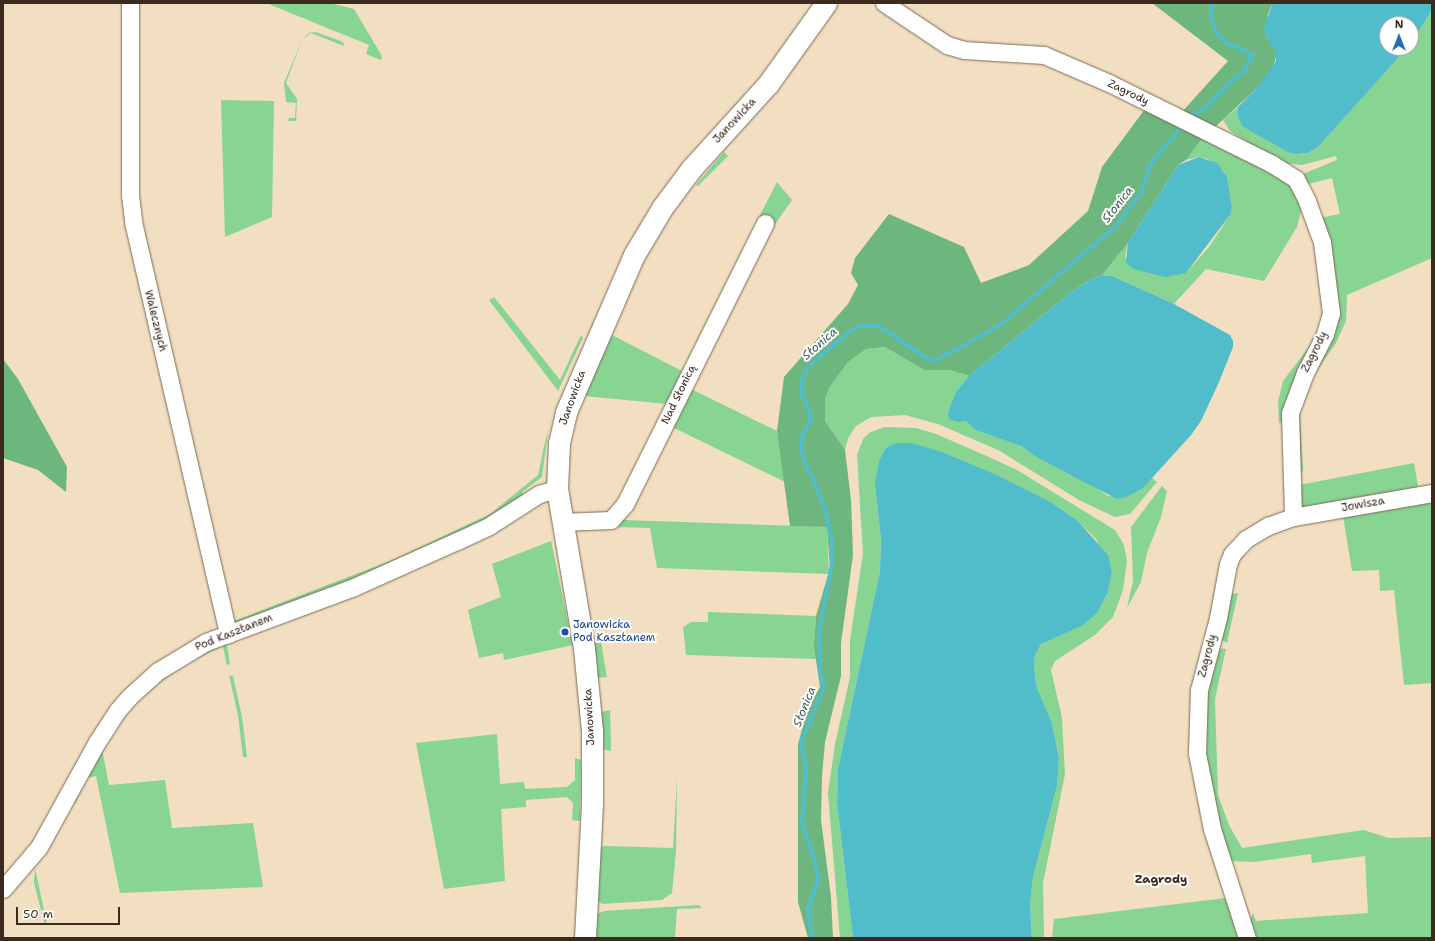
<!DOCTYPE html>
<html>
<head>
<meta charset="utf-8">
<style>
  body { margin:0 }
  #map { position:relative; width:1435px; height:941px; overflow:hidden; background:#f2dec1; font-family:"Shantell Sans",sans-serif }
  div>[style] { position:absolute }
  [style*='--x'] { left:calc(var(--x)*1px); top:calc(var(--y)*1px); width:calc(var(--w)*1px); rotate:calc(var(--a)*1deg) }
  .green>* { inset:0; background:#87d493 }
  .forest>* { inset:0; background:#6db67d }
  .water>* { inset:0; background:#51bdca }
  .stream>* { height:4px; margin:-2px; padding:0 2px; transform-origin:2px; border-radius:2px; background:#51bdca }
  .roads { filter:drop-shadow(0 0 1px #7b6957) drop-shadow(0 0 1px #7b6957) }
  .minor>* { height:17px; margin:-8.5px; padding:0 8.5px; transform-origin:8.5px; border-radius:8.5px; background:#fff }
  .tertiary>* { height:21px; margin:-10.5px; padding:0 10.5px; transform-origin:10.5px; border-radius:10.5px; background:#fff }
  .dots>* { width:11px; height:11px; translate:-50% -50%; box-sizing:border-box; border:2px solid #fff; border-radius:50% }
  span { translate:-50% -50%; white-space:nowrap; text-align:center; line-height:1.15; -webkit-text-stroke:4px #fff; paint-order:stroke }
  .street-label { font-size:11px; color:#3b2a1e }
  .transit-label { font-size:11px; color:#164399 }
  .left { translate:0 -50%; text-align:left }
  .water-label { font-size:12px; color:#435d5a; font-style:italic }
  .neighbourhood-label { font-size:12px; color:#3b2a1e; font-weight:700 }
  .frame { position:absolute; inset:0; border:4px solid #3b2a1e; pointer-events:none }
  .north { position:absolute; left:1379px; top:16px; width:40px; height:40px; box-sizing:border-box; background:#fff; border:1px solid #b1aaa5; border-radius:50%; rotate:0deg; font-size:11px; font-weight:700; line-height:16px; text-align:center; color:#3b2a1e }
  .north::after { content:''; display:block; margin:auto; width:14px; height:18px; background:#1f6fb2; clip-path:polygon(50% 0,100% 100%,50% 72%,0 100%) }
  .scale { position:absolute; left:16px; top:907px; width:104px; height:18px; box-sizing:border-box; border:2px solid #3b2a1e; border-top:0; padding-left:5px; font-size:12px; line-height:14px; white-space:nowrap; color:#3b2a1e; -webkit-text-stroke:3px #fff; paint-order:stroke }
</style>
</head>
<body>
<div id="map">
  <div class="green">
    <i style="clip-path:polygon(266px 3px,329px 3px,354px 9px,382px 56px,381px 60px,366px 54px,369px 45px)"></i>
    <i style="clip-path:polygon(1432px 10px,1432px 258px,1347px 295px,1346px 321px,1336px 343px,1310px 381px,1300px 412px,1303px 471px,1298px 472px,1294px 418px,1329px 336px,1319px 218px,1340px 214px,1332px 178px,1308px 184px,1303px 174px,1337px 160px,1336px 156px,1302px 165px,1281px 163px,1230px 131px,1223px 120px,1238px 107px,1238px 116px,1298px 154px,1308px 153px,1319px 146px,1407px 48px,1411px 48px,1411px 43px)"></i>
    <i style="clip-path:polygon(316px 32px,343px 42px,344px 46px,311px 33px,302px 40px,286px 83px,297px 99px,296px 121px,288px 121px,289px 118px,295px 118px,296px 103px,286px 102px,284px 83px,302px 40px,309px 33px)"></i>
    <i style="clip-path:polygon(221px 100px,274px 101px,272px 217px,225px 237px)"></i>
    <i style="clip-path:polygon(1205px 135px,1291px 181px,1302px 207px,1297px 227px,1264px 281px,1206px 269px,1174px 304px,1112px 276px,1102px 275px,1128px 243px,1125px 257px,1186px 273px,1209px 247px,1230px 215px,1232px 208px,1227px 176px,1223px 170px,1208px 159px,1199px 157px,1186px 160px)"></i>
    <i style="clip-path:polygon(724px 152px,728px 156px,698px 186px,696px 185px)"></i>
    <i style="clip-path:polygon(777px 182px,792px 200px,769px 233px,759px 217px)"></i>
    <i style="clip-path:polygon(494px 297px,560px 380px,581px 335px,583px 338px,558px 391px,548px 431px,542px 477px,522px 492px,526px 497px,437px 546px,235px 626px,178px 391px,234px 621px,395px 559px,490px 514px,538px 475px,545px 442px,558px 391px,489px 300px)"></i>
    <i style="clip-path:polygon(612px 335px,682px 371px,667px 404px,584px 396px)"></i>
    <i style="clip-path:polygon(1312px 343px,1284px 422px,1279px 423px,1278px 402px,1283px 381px)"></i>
    <i style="clip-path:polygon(885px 347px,924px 370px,950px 370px,969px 376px,956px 392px,958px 422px,966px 421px,977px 430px,1021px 446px,1038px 458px,1091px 484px,1108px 496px,1127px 497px,1142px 488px,1151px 477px,1157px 482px,1130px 514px,1115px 517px,1079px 500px,1000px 451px,938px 424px,905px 415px,871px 417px,856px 426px,848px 438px,845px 450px,825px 421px,825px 400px,829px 388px,848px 362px,866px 349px)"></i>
    <i style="clip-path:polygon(689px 388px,777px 431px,785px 482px,670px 426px)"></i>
    <i style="clip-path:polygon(884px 427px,916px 428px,936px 434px,989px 457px,1017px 470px,1115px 530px,1124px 545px,1127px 561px,1123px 590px,1113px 617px,1095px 635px,1055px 661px,1051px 670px,1062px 718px,1065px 774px,1043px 883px,1044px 938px,1032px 938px,1030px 905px,1033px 877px,1057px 786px,1059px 759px,1052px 723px,1037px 688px,1034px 668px,1035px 656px,1041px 644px,1098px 612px,1108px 592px,1112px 573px,1096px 539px,1078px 521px,1051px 502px,997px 475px,912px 443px,875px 485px,881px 539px,880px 571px,838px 769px,837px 803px,853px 938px,840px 938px,828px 793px,835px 744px,850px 677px,850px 640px,863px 554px,857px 455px,863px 439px,869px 433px)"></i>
    <i style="clip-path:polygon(1414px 463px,1419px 492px,1305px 508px,1299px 502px,1299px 485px)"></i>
    <i style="clip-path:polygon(1162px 486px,1167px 491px,1161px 517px,1147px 553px,1141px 582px,1127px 608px,1133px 581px,1131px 527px)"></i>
    <i style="clip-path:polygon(636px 495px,624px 520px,827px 527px,829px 574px,657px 568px,650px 528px,576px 526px,621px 524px,622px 521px,614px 520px)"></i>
    <i style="clip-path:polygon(1432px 497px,1432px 683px,1404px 685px,1394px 590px,1380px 591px,1379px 570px,1352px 571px,1343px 516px,1357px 516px,1365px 509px)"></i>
    <i style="clip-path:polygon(551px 541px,569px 627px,565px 628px,567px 637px,571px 637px,573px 645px,504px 660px,503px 653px,479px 658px,468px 610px,501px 597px,492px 564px)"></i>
    <i style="clip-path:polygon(1238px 593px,1227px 643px,1218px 638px,1230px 594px)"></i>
    <i style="clip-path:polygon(708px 612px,816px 616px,814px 646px,817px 659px,686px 655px,683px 627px,691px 622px,708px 622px)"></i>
    <i style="clip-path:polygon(221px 642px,227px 646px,230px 663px,227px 666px,223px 646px,186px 664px,139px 697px,122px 717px,102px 749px,109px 785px,165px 780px,172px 828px,253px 823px,263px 887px,120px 893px,96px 776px,87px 778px,75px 804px,74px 797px,107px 736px,130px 703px,158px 678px,193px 656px)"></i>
    <i style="clip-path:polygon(601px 642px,607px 677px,596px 678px,591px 644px)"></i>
    <i style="clip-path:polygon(1215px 648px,1226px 649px,1215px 699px,1218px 795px,1229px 825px,1242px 848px,1364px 830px,1388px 838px,1432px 837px,1432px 938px,1253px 938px,1249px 922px,1253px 913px,1256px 921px,1368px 913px,1365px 856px,1312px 863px,1311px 854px,1254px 862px,1230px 861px,1207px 789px,1202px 708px)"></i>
    <i style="clip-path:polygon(229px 675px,233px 676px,242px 717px,247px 757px,243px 757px,238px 715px)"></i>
    <i style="clip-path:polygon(610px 710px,611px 746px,611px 751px,600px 749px,598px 713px)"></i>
    <i style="clip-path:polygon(497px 734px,500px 784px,524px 782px,525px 789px,567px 787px,575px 780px,575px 758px,581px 760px,580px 821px,572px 820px,573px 803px,567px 797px,526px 800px,526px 807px,501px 809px,505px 881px,444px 889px,416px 743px)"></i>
    <i style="clip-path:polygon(677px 777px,676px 851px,672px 893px,662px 900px,603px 904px,594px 900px,596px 849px,605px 846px,673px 848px)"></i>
    <i style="clip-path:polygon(35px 868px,47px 924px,44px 922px,34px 883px)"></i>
    <i style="clip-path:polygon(1226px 898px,1241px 938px,1052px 938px,1054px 919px)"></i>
    <i style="clip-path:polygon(699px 905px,702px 908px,677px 909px,675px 938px,592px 938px,595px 915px,604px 911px)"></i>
  </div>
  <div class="forest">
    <i style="clip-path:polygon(1152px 3px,1273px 3px,1268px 14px,1265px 35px,1277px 53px,1273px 68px,1256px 89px,1214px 128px,1181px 113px,1228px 61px)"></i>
    <i style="clip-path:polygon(1148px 105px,1205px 135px,1186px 160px,1178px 165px,1128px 243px,1102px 275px,1091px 279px,1070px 293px,969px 376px,950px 370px,924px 370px,885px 347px,866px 349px,848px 362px,829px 388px,825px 400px,825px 421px,845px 450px,851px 500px,853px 555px,841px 643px,841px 676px,825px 742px,822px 776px,821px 820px,831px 897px,833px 938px,808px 938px,798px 902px,798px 744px,808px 708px,820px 687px,814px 646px,816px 616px,830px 568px,827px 527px,790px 526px,777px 431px,784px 377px,848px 304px,858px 285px,851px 273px,855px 258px,889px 214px,964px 247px,981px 283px,1029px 265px,1088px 211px,1102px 167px)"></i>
    <i style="clip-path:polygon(3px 359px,18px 379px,67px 467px,66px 492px,38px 470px,3px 458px)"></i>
  </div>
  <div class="water">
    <i style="clip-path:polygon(1273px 3px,1432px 3px,1432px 10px,1411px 43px,1411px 24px,1387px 24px,1387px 48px,1407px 48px,1319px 146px,1308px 153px,1297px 154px,1288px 152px,1242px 126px,1238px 116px,1238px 107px,1256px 89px,1276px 61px,1276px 53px,1265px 35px,1264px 27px)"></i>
    <i style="clip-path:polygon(1199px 157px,1217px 163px,1227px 176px,1232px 208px,1230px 215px,1186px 273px,1165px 277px,1134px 269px,1126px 263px,1128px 243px,1178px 165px)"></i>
    <i style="clip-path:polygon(1102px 275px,1112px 276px,1174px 304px,1230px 335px,1233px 341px,1233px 347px,1219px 382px,1201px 421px,1191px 435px,1143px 488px,1127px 497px,1117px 499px,1038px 458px,1021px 446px,976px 430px,966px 421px,958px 422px,949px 419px,948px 413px,956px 392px,969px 376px,1070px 293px,1091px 279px)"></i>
    <i style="clip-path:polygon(896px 443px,912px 443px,942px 452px,997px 475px,1051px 502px,1078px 521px,1108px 555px,1112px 573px,1108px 592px,1098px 612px,1083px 625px,1041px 644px,1035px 656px,1034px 668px,1037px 688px,1052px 723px,1059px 759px,1057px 786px,1033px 877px,1030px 905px,1032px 938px,853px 938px,837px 803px,838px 769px,880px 571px,881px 539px,875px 485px,879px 461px,886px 448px)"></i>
  </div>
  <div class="stream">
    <i style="--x:1192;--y:115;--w:14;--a:-25"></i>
    <i style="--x:1205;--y:109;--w:33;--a:-47"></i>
    <i style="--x:1227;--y:85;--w:21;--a:-39"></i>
    <i style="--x:1243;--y:72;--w:20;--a:-60"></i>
    <i style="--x:1253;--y:55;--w:31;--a:-155"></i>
    <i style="--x:1225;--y:42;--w:16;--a:-130"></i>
    <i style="--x:1215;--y:30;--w:15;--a:-106"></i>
    <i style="--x:1211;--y:16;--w:13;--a:-90"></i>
    <i style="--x:812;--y:938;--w:29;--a:-98"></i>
    <i style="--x:808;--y:909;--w:31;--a:-71"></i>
    <i style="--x:818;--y:880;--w:15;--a:-98"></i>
    <i style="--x:816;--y:865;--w:43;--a:-108.9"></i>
    <i style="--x:802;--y:824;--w:54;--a:-85.8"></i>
    <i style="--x:806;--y:770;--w:27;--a:-100"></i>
    <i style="--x:801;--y:743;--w:61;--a:-67.7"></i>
    <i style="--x:824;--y:687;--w:18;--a:-103"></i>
    <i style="--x:820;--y:669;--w:37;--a:-92"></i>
    <i style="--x:819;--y:632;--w:69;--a:-79.2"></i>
    <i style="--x:832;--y:564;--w:25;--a:-90"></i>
    <i style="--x:832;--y:539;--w:28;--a:-103"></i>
    <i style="--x:826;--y:512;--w:36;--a:-111"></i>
    <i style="--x:813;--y:478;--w:16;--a:-120"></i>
    <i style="--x:805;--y:464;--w:17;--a:-103"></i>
    <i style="--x:801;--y:447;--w:10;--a:-84"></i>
    <i style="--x:802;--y:437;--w:18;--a:-61"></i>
    <i style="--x:811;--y:421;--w:16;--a:-101"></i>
    <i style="--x:808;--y:405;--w:13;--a:-122"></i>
    <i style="--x:801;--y:394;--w:13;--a:-90"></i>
    <i style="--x:801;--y:381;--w:16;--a:-63"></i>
    <i style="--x:808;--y:367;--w:54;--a:-40.5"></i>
    <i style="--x:849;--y:332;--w:16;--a:-27"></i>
    <i style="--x:863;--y:325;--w:16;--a:4"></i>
    <i style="--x:879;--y:326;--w:53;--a:34.3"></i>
    <i style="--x:923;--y:356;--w:12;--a:24"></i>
    <i style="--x:934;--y:361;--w:74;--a:-28.3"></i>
    <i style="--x:999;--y:326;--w:154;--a:-40.5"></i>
    <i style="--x:1116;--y:226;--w:41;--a:-52.9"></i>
    <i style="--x:1141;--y:193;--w:29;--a:-72"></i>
    <i style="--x:1150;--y:165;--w:49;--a:-50.8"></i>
  </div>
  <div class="roads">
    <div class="minor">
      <i style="--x:130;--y:3;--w:192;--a:90"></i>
      <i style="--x:130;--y:195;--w:31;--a:83"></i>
      <i style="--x:134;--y:226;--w:419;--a:77"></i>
      <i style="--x:884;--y:3;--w:76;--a:33.7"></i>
      <i style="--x:947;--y:45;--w:18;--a:16"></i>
      <i style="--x:964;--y:50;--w:80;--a:3.6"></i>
      <i style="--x:1044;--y:55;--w:71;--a:23.3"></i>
      <i style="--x:1109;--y:83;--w:182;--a:26.4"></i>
      <i style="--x:1272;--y:164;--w:28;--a:32"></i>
      <i style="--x:1296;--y:179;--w:25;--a:63"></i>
      <i style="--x:1307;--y:201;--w:44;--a:69.9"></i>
      <i style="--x:1322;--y:242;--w:72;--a:82.8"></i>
      <i style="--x:1331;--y:313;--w:22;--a:106"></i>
      <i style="--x:1325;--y:334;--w:44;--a:117.1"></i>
      <i style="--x:1305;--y:373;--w:43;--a:110.6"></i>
      <i style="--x:1290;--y:413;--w:104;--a:88.3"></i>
      <i style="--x:561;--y:522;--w:50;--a:-2.3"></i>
      <i style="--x:611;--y:520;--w:21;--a:-49"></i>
      <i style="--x:625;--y:504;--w:314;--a:-63.5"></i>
      <i style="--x:3;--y:889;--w:55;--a:-49.4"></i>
      <i style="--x:39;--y:847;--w:120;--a:-61.1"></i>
      <i style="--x:97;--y:742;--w:37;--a:-57"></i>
      <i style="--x:117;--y:711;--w:18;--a:-49"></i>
      <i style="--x:129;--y:697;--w:39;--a:-42"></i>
      <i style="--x:158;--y:671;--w:56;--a:-31.1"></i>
      <i style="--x:206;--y:642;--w:158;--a:-20.4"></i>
      <i style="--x:354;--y:587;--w:113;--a:-24.1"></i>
      <i style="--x:457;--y:541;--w:35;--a:-25"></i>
      <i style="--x:489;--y:526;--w:59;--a:-32.6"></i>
      <i style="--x:539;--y:494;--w:19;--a:-16"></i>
      <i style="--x:1247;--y:938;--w:114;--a:-107.8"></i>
      <i style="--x:1212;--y:829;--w:77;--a:-101.2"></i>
      <i style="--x:1197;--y:753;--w:63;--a:-88.2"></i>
      <i style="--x:1199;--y:690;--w:74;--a:-75.2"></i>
      <i style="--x:1218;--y:618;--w:55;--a:-79.5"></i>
      <i style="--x:1228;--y:564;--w:11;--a:-68"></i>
      <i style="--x:1232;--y:554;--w:21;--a:-47"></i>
      <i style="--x:1246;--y:539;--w:26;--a:-31"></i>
      <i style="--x:1268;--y:526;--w:27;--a:-20"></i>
      <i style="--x:1293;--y:517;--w:141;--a:-9.8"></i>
    </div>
    <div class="tertiary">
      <i style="--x:585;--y:938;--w:134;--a:-87"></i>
      <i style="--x:592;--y:804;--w:73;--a:-90"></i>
      <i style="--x:592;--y:731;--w:83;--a:-95.5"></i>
      <i style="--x:584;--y:648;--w:161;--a:-99.6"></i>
      <i style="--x:557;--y:489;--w:46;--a:-87.5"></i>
      <i style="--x:559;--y:443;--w:32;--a:-77"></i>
      <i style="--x:566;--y:412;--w:171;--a:-66.6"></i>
      <i style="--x:634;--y:255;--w:55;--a:-59.2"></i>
      <i style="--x:662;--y:208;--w:49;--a:-53.4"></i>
      <i style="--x:691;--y:169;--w:115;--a:-47.8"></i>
      <i style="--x:768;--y:84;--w:100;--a:-54.4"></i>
    </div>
  </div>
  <div class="dots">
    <i style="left:565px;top:632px;background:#1a4fb4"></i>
  </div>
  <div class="street-label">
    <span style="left:1128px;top:93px;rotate:26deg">Zagrody</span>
    <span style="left:735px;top:121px;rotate:-47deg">Janowicka</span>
    <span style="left:155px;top:321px;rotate:76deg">Walecznych</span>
    <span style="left:1315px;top:352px;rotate:-63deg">Zagrody</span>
    <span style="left:679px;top:395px;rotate:-64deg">Nad Słonicą</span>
    <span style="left:573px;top:398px;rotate:-70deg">Janowicka</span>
    <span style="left:1363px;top:505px;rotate:-10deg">Jowisza</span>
    <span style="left:234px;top:633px;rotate:-22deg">Pod Kasztanem</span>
    <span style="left:1208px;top:656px;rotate:-75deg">Zagrody</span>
    <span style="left:590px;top:717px;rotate:-93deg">Janowicka</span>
  </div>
  <div class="transit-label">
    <span class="left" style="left:573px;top:632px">Janowicka<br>Pod Kasztanem</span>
  </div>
  <div class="water-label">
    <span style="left:1118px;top:205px;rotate:-52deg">Słonica</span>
    <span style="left:820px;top:344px;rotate:-41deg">Słonica</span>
    <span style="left:805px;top:707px;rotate:-68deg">Słonica</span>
  </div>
  <div class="neighbourhood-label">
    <span style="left:1161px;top:880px">Zagrody</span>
  </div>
  <div class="frame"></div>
  <div class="north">N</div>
  <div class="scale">50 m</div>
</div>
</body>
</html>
